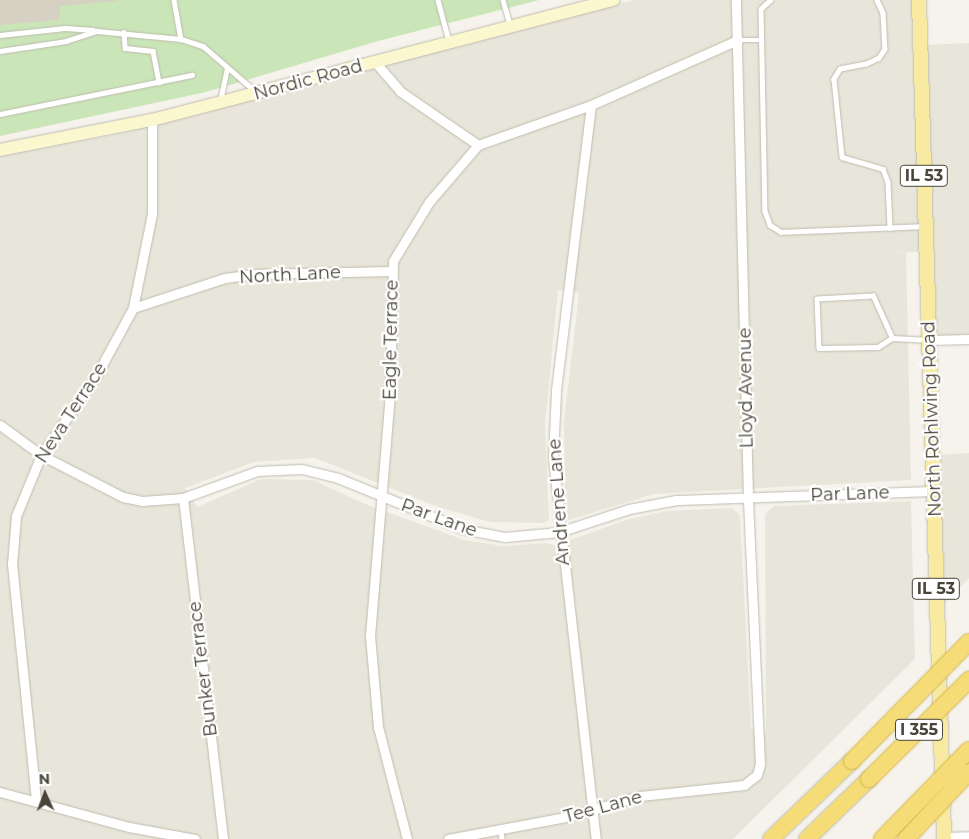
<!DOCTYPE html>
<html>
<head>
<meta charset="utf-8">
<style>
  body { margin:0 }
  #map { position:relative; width:969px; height:839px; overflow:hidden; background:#f5f3ec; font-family:Montserrat,sans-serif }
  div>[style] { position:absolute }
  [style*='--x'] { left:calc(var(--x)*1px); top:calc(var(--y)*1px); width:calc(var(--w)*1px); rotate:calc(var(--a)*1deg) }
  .residential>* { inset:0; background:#e8e6da }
  .green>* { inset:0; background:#cae6b8 }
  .building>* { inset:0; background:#d6d1c2 }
  .roads { filter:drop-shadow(0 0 1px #c0bcaf) drop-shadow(0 0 1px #c0bcaf) }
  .lane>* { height:4.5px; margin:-2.25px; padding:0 2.25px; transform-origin:2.25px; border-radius:2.25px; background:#fff }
  .street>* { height:9px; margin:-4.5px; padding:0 4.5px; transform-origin:4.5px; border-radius:4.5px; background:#fff }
  .secondary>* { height:12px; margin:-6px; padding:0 6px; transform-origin:6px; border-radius:6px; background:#fbf7cf }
  .primary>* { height:14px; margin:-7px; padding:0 7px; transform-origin:7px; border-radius:7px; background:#f8eba1 }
  .highway>* { height:16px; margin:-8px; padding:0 8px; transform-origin:8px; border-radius:8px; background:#f5dc77 }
  .bridges { filter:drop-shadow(0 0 1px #d4b446) drop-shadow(0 0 1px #d4b446) }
  .highway-bridge>* { height:16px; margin:-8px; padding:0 8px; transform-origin:8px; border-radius:8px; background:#f5dc77 }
  span { translate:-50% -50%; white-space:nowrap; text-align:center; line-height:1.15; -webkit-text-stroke:4.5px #fff; paint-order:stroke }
  .shield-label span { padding:1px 4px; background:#fff; border:1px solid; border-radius:4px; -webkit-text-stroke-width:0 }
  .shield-label { font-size:16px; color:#49453a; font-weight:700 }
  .street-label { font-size:18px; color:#49453a }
  .north { position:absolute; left:20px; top:769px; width:50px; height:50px; -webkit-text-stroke:4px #fff; paint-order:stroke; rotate:358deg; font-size:14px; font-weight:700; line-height:20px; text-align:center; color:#49453a }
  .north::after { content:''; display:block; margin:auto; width:18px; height:22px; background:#49453a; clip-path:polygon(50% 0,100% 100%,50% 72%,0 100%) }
</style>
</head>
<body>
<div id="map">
  <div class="residential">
    <i style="clip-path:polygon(634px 0,913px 0,920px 252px,889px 253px,906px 253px,911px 480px,654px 494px,569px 520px,565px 514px,564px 422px,579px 293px,558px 290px,545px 425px,549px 520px,543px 523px,490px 522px,438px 507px,315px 458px,254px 462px,185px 488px,197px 507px,261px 479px,313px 480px,365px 504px,464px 540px,503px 546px,546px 543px,566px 549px,570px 540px,626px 520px,666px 511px,732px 508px,740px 515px,751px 728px,766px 735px,765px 514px,774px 506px,911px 501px,915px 659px,733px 839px,0 839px,0 156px,124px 133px)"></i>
    <i style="clip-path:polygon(969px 43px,969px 342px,930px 343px,923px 45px)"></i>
    <i style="clip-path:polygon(969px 453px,969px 578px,938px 611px,934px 455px)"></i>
  </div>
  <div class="green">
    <i style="clip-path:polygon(0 0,539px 0,378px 41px,206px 92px,0 136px)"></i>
  </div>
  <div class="building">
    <i style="clip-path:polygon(0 0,117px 0,117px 1px,60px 6px,59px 20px,0 25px)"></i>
  </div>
  <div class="roads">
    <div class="lane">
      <i style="--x:174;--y:0;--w:40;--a:80"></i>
      <i style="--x:438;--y:0;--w:42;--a:75"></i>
      <i style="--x:503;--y:0;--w:26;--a:74"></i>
      <i style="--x:771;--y:0;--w:13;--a:138"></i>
      <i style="--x:761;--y:9;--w:202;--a:88.9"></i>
      <i style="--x:765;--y:211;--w:15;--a:70"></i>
      <i style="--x:770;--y:225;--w:13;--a:32"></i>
      <i style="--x:781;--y:232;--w:143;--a:-2.4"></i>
      <i style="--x:877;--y:0;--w:14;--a:65"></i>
      <i style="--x:883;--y:13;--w:36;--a:87"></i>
      <i style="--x:885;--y:49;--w:11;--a:124"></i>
      <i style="--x:879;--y:58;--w:14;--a:155"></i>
      <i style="--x:866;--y:64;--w:26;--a:169"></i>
      <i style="--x:840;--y:69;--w:12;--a:121"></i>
      <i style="--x:834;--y:79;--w:78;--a:84.1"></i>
      <i style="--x:842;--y:157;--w:43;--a:16.3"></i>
      <i style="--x:883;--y:169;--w:14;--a:69"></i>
      <i style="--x:888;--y:182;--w:46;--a:87.5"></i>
      <i style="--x:124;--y:32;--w:16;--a:86"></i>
      <i style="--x:125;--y:48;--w:28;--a:6"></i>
      <i style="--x:153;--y:51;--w:32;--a:79"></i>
      <i style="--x:0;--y:35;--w:65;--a:-6.1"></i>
      <i style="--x:65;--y:28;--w:28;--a:4"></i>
      <i style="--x:738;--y:40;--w:23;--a:0"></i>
      <i style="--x:0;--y:51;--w:67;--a:-8.6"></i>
      <i style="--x:66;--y:41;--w:33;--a:-18"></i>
      <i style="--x:97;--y:31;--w:84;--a:5.4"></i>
      <i style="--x:181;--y:39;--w:23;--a:18"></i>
      <i style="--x:203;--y:46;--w:69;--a:40.9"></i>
      <i style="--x:220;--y:101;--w:34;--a:-78"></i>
      <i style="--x:0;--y:114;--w:196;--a:-11.5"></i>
      <i style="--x:892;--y:338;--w:46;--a:-114.3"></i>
      <i style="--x:873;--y:296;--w:56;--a:176.9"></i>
      <i style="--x:817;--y:299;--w:49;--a:87.7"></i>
      <i style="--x:819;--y:348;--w:59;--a:-1"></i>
      <i style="--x:878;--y:347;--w:17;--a:-33"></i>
      <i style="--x:892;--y:338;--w:34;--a:3"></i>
      <i style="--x:501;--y:831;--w:8;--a:83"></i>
    </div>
    <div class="street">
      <i style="--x:375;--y:62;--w:40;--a:49"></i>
      <i style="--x:401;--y:92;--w:93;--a:34.5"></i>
      <i style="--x:591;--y:105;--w:288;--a:97"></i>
      <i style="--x:556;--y:391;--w:67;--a:92.6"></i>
      <i style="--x:553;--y:458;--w:383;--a:83.6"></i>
      <i style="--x:133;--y:308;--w:97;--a:-18.1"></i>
      <i style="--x:225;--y:278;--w:29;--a:-8"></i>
      <i style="--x:254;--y:274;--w:138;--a:-1.2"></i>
      <i style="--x:929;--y:340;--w:40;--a:-1.4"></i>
      <i style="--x:0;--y:425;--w:51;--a:36.2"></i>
      <i style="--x:41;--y:455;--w:92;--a:27.1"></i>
      <i style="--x:123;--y:497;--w:19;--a:12"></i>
      <i style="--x:142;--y:501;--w:41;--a:-4.2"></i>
      <i style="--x:183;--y:498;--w:79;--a:-20"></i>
      <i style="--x:257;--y:471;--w:45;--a:-2.5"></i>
      <i style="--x:302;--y:469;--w:37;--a:14"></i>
      <i style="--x:338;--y:478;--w:135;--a:22.2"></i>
      <i style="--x:463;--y:529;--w:43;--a:10.8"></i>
      <i style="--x:505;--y:537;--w:54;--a:-5.3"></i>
      <i style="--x:559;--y:532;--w:74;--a:-18.2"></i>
      <i style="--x:629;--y:509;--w:48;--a:-10.8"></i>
      <i style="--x:676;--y:500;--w:258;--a:-2"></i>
      <i style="--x:183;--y:498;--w:343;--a:83.3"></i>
      <i style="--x:0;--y:792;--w:134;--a:15.2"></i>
      <i style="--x:129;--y:827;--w:67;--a:10.3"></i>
      <i style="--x:36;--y:800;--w:237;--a:-95.8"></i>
      <i style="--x:12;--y:564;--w:48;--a:-85.2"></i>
      <i style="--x:16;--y:516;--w:66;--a:-67.7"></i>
      <i style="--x:41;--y:455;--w:94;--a:-55"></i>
      <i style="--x:95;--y:378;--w:80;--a:-61.5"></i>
      <i style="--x:133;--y:308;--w:96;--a:-78.6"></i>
      <i style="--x:152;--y:214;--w:94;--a:-90"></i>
      <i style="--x:944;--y:837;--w:25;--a:-2"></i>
      <i style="--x:407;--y:839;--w:116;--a:-104.5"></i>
      <i style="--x:378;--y:727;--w:91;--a:-95"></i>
      <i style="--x:370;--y:636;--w:242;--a:-85.3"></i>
      <i style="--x:390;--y:395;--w:134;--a:-88.7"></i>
      <i style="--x:393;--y:261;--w:69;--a:-58.6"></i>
      <i style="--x:429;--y:202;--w:75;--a:-49.3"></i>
      <i style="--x:478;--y:145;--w:120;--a:-19.5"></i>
      <i style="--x:591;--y:105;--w:161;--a:-23.9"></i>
      <i style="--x:448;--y:839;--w:125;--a:-10.6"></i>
      <i style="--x:571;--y:816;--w:72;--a:-16.2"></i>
      <i style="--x:640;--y:796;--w:105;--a:-6"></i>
      <i style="--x:744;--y:785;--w:16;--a:-38"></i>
      <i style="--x:757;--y:775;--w:11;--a:-75"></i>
      <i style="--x:760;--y:764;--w:266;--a:-92.6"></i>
      <i style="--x:748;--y:498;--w:498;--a:-91.4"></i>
    </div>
    <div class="secondary">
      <i style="--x:0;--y:150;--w:155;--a:-11.2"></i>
      <i style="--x:152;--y:120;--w:477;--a:-14.6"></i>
    </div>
    <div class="primary">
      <i style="--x:919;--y:0;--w:839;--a:88.29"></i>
    </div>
    <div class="highway">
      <i style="--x:771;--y:839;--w:112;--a:-43.9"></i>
      <i style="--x:807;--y:839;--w:86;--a:-44.1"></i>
    </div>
  </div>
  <div class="bridges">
    <div class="highway-bridge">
      <i style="--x:852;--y:761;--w:167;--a:-45.5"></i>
      <i style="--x:869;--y:779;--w:141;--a:-44.7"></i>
      <i style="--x:882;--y:839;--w:124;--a:-45.7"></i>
      <i style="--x:906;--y:839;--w:92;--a:-46.8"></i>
    </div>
  </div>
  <div class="shield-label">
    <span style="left:924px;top:176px">IL 53</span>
    <span style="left:936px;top:589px">IL 53</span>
    <span style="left:919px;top:730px">I 355</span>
  </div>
  <div class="street-label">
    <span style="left:308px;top:80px;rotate:-15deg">Nordic Road</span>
    <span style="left:290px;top:275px;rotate:-3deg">North Lane</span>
    <span style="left:391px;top:340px;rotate:-89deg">Eagle Terrace</span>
    <span style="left:746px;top:388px;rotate:-91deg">Lloyd Avenue</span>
    <span style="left:71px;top:413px;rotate:-57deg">Neva Terrace</span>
    <span style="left:932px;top:419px;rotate:-92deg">North Rohlwing Road</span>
    <span style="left:850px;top:494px;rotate:-2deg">Par Lane</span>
    <span style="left:559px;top:502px;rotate:-94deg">Andrene Lane</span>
    <span style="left:439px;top:518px;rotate:20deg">Par Lane</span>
    <span style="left:203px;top:669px;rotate:-97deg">Bunker Terrace</span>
    <span style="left:603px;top:807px;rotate:-15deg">Tee Lane</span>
  </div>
  <div class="north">N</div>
</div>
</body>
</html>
